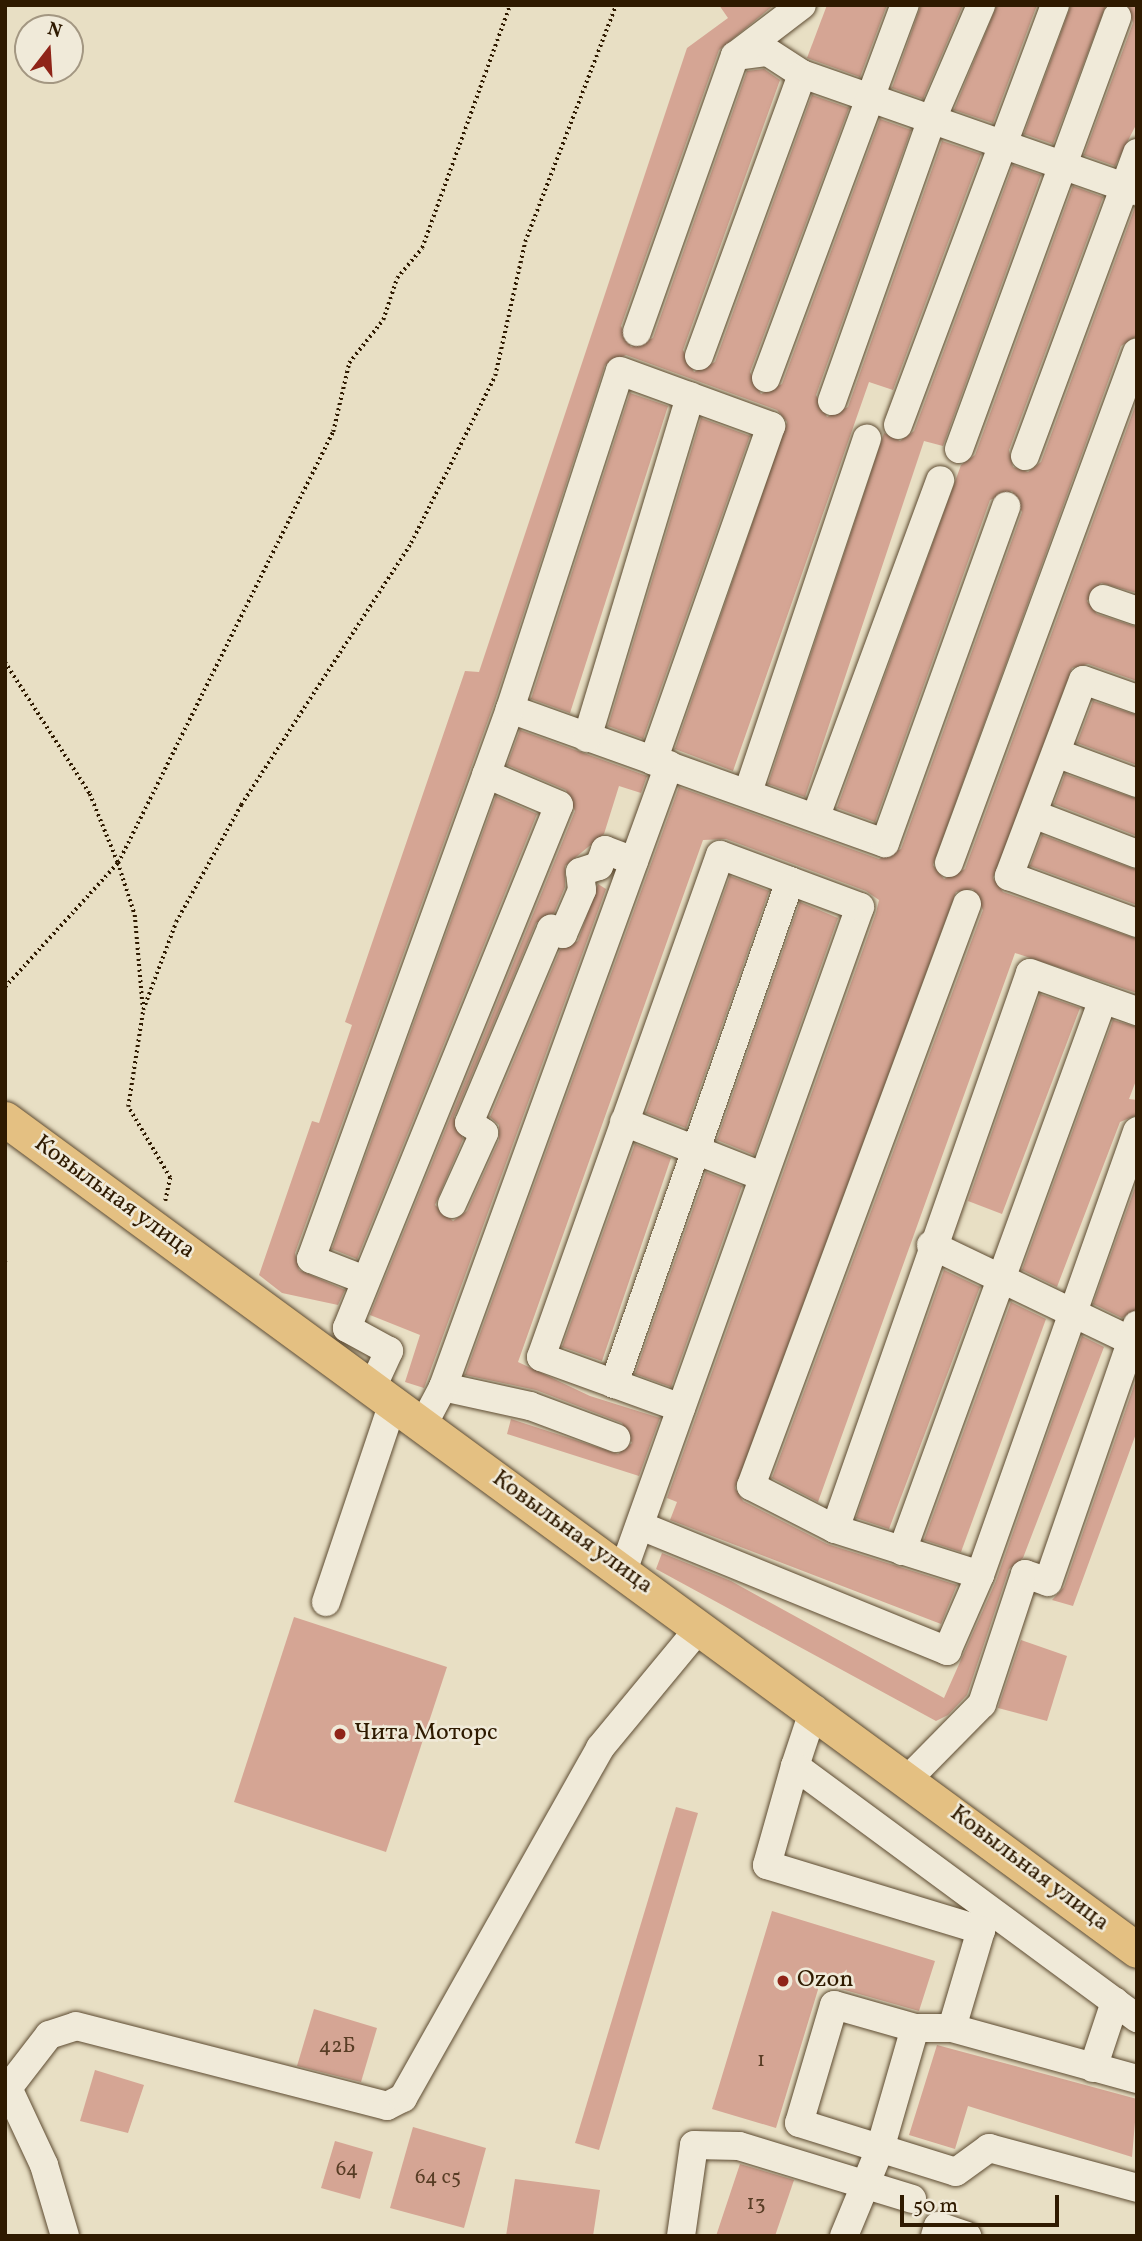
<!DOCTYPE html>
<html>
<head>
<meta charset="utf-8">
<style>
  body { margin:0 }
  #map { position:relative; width:1142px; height:2241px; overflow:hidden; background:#e8dfc4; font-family:Vollkorn,serif }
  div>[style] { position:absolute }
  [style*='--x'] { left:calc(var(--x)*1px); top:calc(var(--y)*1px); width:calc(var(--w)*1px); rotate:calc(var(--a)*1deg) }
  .building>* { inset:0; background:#d5a594 }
  .path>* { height:3.5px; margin-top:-1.75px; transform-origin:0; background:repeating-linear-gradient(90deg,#2f1a00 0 2px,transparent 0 5.5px) }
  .roads { filter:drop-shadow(0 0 2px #5d4b31) drop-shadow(0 0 2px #5d4b31) }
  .minor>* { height:28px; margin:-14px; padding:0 14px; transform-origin:14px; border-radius:14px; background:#f0ead9 }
  .major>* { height:35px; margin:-17.5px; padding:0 17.5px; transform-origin:17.5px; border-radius:17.5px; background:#e4c082 }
  .rail>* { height:5px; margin-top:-2.5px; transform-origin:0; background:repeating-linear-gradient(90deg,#2f1a00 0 12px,transparent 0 24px) }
  .dots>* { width:19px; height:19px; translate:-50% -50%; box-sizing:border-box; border:4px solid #f0ead9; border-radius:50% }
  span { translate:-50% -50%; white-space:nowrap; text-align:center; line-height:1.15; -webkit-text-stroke:5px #f0ead9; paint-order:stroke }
  .number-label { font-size:21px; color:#583d25 }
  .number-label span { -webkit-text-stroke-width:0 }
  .street-label { font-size:24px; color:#2f1a00 }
  .poi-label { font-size:24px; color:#2f1a00 }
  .left { translate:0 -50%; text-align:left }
  .frame { position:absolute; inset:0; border:7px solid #2f1a00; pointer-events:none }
  .north { position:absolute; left:14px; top:14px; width:70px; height:70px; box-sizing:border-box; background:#f0ead9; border:2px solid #a39782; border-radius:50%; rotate:17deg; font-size:19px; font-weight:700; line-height:28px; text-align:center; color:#2f1a00 }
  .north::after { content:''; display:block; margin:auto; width:24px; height:32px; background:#8f2418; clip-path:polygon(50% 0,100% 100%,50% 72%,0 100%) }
  .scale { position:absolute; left:900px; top:2195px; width:159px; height:32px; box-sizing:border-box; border:4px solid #2f1a00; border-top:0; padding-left:9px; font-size:21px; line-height:24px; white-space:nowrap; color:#2f1a00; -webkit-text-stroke:5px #f0ead9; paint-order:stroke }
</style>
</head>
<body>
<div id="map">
  <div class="building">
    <i style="clip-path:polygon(719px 5px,774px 5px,719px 50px,621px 326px,631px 347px,653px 338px,747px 71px,764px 69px,780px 80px,683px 350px,694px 372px,715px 362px,812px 95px,849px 108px,750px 372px,761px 394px,782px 384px,880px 119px,911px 130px,816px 395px,827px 417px,848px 407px,942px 141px,981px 154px,893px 390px,869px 382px,733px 771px,675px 749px,787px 422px,777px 410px,626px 355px,605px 365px,494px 704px,295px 1253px,299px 1270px,345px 1290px,338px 1305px,282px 1293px,259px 1275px,312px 1121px,319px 1123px,352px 1025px,345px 1022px,465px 671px,479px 672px,687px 48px,728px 18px)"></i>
    <i style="clip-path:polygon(827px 5px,887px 5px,860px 77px,807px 58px)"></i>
    <i style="clip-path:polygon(921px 5px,963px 5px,923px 99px,892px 88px)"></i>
    <i style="clip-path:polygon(997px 5px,1037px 5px,993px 123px,954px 110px)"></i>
    <i style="clip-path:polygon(1071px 5px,1106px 5px,1053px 144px,1024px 134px)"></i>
    <i style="clip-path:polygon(1128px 5px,1137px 5px,1137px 123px,1115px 166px,1084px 155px,1133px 23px)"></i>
    <i style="clip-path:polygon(1013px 165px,1041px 175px,943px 446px,924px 441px,805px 797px,768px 784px,884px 433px,900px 441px,914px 431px)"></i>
    <i style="clip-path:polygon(1073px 186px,1103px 197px,1009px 450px,1013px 467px,1028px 472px,1041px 462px,1135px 207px,1137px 336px,1121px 346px,933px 865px,944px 879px,965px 869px,1137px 401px,1137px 593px,1101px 583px,1087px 601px,1097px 614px,1137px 627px,1137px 681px,1088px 664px,1072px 668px,993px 878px,1003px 892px,1137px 939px,1137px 993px,1015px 953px,818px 1502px,772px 1478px,983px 910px,973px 889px,956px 892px,735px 1488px,743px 1501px,827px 1544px,957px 1585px,941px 1624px,670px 1520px,677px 1502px,667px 1498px,876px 913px,879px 900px,866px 891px,726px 839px,703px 840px,518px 1362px,590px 1396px,660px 1418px,639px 1476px,507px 1434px,511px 1419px,618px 1454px,632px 1443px,622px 1423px,536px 1390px,465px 1375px,679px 787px,879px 859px,901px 849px,1022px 512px,1012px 491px,990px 500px,875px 822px,837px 808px,961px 465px,975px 455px)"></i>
    <i style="clip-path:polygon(630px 393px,668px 406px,570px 713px,531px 699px)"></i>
    <i style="clip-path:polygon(701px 418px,750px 436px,643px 739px,608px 726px)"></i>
    <i style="clip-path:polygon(1093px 701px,1137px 715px,1137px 765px,1077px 743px)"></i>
    <i style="clip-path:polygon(520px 730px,647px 776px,641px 793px,619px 786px,604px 834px,565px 866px,565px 887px,554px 913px,536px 923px,454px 1117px,463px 1139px,435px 1205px,453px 1221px,467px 1211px,499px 1140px,499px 1125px,490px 1117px,560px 950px,578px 941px,598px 884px,606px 889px,424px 1388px,405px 1382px,420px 1335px,370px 1315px,575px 811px,566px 790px,507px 765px)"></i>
    <i style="clip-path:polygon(1065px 774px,1137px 799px,1137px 836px,1054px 804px)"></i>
    <i style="clip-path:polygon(496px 796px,537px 814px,357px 1259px,332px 1249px)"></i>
    <i style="clip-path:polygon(1042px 835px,1137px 870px,1137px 905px,1030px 866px)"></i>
    <i style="clip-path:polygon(730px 876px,769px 891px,686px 1128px,646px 1113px)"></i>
    <i style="clip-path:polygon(800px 902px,838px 918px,754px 1155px,717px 1140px)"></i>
    <i style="clip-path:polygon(1040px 994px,1080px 1008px,1002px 1214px,968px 1201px)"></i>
    <i style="clip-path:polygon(1113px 1020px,1137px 1027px,1137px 1078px,1129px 1099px,1137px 1100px,1137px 1115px,1120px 1122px,1057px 1287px,1022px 1270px)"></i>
    <i style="clip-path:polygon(635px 1144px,671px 1158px,602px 1361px,562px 1347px)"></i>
    <i style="clip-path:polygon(706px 1172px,742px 1186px,671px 1387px,635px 1374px)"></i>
    <i style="clip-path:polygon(1137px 1182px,1137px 1309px,1122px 1318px,1093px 1304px)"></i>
    <i style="clip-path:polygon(944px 1270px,980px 1287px,889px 1529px,856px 1518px)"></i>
    <i style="clip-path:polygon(1011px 1302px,1046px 1319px,961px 1552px,924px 1540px)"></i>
    <i style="clip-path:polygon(1082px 1336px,1104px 1347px,1023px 1558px,1009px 1569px,967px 1695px,948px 1715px,936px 1721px,656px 1569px,662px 1553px,731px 1581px,944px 1698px,996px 1581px)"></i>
    <i style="clip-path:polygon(1137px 1377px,1137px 1431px,1073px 1606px,1052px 1600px,1064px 1587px)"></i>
    <i style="clip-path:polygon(294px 1617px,447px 1667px,386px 1852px,234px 1802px)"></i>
    <i style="clip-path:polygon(1021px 1640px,1067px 1656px,1047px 1721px,998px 1708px)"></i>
    <i style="clip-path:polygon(676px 1807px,698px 1813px,599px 2150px,575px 2143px)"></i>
    <i style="clip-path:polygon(772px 1911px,935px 1961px,919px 2011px,820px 1983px,776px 2128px,712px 2109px)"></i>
    <i style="clip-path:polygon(314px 2009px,377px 2028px,361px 2082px,297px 2066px)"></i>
    <i style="clip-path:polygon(937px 2045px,1137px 2099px,1132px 2157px,968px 2106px,955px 2149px,909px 2135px)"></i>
    <i style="clip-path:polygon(95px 2070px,144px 2085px,128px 2133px,80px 2121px)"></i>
    <i style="clip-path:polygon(413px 2127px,486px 2148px,464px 2228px,390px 2208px)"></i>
    <i style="clip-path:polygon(335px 2141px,373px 2152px,360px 2199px,321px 2188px)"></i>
    <i style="clip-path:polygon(740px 2164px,794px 2180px,775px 2236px,716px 2236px)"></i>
    <i style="clip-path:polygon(515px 2179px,600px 2190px,593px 2236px,506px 2236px)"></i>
  </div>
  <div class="path">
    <i style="--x:5;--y:566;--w:40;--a:90"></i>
    <i style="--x:5;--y:662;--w:157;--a:57.2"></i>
    <i style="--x:90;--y:794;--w:74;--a:67.9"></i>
    <i style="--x:118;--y:863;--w:55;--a:71.9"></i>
    <i style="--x:135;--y:915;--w:93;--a:85.1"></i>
    <i style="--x:5;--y:987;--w:168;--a:-47.7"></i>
    <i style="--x:118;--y:863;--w:482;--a:-63.5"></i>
    <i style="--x:333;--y:432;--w:71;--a:-76.9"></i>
    <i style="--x:349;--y:363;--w:55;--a:-51.7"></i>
    <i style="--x:383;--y:320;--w:44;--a:-71.6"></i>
    <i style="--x:397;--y:278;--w:39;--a:-50"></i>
    <i style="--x:422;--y:248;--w:258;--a:-70.1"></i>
    <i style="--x:165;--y:1201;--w:24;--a:-78"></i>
    <i style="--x:170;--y:1178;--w:82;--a:-120.6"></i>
    <i style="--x:128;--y:1107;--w:98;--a:-81.2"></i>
    <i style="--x:143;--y:1010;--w:94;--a:-69.4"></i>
    <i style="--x:176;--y:922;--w:134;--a:-60.9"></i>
    <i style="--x:241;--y:805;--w:312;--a:-57"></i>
    <i style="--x:411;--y:543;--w:187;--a:-63.3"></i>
    <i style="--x:495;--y:376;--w:137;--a:-77.4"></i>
    <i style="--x:525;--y:242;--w:254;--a:-69"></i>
  </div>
  <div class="roads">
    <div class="minor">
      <i style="--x:735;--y:56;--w:33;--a:-7"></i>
      <i style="--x:768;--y:52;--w:40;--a:32.9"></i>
      <i style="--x:802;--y:74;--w:355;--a:19.3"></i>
      <i style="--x:637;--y:332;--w:293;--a:-70.5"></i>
      <i style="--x:735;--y:56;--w:84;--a:-37.3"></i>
      <i style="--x:699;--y:356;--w:300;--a:-69.9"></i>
      <i style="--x:766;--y:378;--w:398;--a:-69.6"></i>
      <i style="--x:832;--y:401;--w:299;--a:-70.5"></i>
      <i style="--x:932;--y:119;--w:124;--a:-66.7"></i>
      <i style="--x:898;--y:425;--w:448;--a:-69.5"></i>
      <i style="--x:959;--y:449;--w:460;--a:-69.9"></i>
      <i style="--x:1025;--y:456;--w:323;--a:-69.7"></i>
      <i style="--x:1103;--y:599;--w:36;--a:19"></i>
      <i style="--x:1137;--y:699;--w:57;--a:-160.6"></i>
      <i style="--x:1083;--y:680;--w:210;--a:110.7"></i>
      <i style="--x:1009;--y:876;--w:136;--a:20.2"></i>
      <i style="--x:510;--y:709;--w:398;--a:19.7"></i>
      <i style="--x:885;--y:843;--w:358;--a:-70.2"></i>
      <i style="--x:587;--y:738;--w:357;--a:-73.2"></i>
      <i style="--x:1056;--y:753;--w:86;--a:20.3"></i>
      <i style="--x:748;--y:792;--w:373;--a:-71.4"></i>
      <i style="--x:1033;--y:814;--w:111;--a:21"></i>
      <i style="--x:816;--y:816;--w:358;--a:-69.7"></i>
      <i style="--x:949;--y:863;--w:544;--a:-69.8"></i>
      <i style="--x:967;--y:904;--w:621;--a:110.36"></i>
      <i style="--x:751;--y:1486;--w:94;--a:27.1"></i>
      <i style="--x:835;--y:1529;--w:152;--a:17.6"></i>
      <i style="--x:624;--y:1122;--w:148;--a:21.4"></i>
      <i style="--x:452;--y:1204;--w:78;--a:-65.7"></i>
      <i style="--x:484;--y:1133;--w:18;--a:-146"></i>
      <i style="--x:469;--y:1123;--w:211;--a:-67.1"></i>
      <i style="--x:551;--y:929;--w:13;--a:23"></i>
      <i style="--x:563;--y:934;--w:48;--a:-66.6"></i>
      <i style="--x:582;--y:890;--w:18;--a:-96"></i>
      <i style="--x:580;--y:872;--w:20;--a:-18"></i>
      <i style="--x:599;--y:866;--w:17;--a:-69"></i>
      <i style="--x:605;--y:850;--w:31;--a:21"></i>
      <i style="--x:931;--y:1245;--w:222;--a:25.6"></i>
      <i style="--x:365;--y:1280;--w:58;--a:-158.7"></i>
      <i style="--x:311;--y:1259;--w:585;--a:-70.11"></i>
      <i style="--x:510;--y:709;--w:355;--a:-72"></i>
      <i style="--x:620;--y:371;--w:161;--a:20"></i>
      <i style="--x:771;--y:426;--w:355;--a:109.4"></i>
      <i style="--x:614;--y:1384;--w:533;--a:-70.72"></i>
      <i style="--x:443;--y:1387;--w:89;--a:12.3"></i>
      <i style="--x:530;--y:1406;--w:92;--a:20.4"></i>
      <i style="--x:372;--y:1388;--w:41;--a:-65.3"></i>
      <i style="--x:389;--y:1351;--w:48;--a:-151.3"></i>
      <i style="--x:347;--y:1328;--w:564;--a:-67.93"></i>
      <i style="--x:559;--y:805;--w:79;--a:-157"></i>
      <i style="--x:423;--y:1425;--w:43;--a:-62.2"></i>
      <i style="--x:443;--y:1387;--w:662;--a:-70.03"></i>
      <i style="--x:641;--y:1526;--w:331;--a:22.2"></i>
      <i style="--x:947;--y:1651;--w:83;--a:-66.5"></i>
      <i style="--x:980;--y:1575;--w:471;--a:-70.5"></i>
      <i style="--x:835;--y:1529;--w:589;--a:-70.67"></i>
      <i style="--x:1030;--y:973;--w:114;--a:19.6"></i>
      <i style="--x:902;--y:1551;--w:587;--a:-69.99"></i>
      <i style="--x:623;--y:1571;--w:705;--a:-70.36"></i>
      <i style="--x:860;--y:907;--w:149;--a:-159.6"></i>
      <i style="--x:720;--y:855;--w:533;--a:109.62"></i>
      <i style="--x:541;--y:1357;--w:149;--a:20"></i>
      <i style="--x:326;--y:1602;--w:210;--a:-71.4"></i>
      <i style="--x:814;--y:1709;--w:60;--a:108.4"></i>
      <i style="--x:795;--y:1766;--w:425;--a:36.4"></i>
      <i style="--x:795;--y:1766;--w:103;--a:105.8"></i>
      <i style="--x:767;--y:1865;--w:224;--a:16.9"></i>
      <i style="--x:981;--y:1930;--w:102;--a:106.5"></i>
      <i style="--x:908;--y:1779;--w:105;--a:-45.4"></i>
      <i style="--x:982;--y:1704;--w:137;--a:-71.7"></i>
      <i style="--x:1025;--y:1574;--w:24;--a:19"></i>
      <i style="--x:1048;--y:1582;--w:272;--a:-70.9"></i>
      <i style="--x:1093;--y:2068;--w:70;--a:-71.6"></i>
      <i style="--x:1137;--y:2079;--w:192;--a:-164.6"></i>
      <i style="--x:952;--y:2028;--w:37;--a:180"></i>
      <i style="--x:915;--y:2028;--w:84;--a:-164.1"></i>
      <i style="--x:834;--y:2005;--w:123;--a:106.5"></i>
      <i style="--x:799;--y:2123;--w:164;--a:17.3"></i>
      <i style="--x:956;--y:2172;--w:41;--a:-36"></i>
      <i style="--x:989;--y:2148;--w:153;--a:15.1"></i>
      <i style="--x:8;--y:2088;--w:85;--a:64.9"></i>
      <i style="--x:44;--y:2165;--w:74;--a:73.5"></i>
      <i style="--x:5;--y:2092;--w:72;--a:-52.3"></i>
      <i style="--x:49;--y:2035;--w:28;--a:-18"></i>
      <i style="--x:76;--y:2026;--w:321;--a:14.4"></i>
      <i style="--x:387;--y:2106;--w:18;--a:-27"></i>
      <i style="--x:403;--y:2098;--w:402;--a:-60.6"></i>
      <i style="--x:600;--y:1748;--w:157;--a:-50.4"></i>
      <i style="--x:681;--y:2236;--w:92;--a:-81.9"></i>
      <i style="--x:694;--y:2145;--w:45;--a:1.3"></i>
      <i style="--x:739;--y:2146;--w:181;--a:17"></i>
      <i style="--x:844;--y:2236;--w:94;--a:-67.5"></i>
      <i style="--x:880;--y:2149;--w:126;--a:-73.9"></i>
      <i style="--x:935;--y:2236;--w:10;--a:-73"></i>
      <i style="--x:938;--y:2226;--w:31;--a:19"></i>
    </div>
    <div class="major">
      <i style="--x:5;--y:1119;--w:1404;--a:36.28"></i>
    </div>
  </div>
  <div class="rail">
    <i style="--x:5;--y:1260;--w:1;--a:-45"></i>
  </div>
  <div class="dots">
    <i style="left:340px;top:1734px;background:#8f2418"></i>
    <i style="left:783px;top:1981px;background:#8f2418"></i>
  </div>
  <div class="number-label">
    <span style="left:337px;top:2047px">42Б</span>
    <span style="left:761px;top:2061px">1</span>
    <span style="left:347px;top:2170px">64</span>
    <span style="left:438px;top:2178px">64 с5</span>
    <span style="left:756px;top:2204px">13</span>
  </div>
  <div class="street-label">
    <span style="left:114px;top:1198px;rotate:36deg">Ковыльная улица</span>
    <span style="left:572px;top:1533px;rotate:36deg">Ковыльная улица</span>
    <span style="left:1029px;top:1869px;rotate:37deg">Ковыльная улица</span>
  </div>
  <div class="poi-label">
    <span class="left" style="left:354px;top:1734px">Чита Моторс</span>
    <span class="left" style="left:797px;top:1981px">Ozon</span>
  </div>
  <div class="frame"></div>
  <div class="north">N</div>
  <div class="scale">50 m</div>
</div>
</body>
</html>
